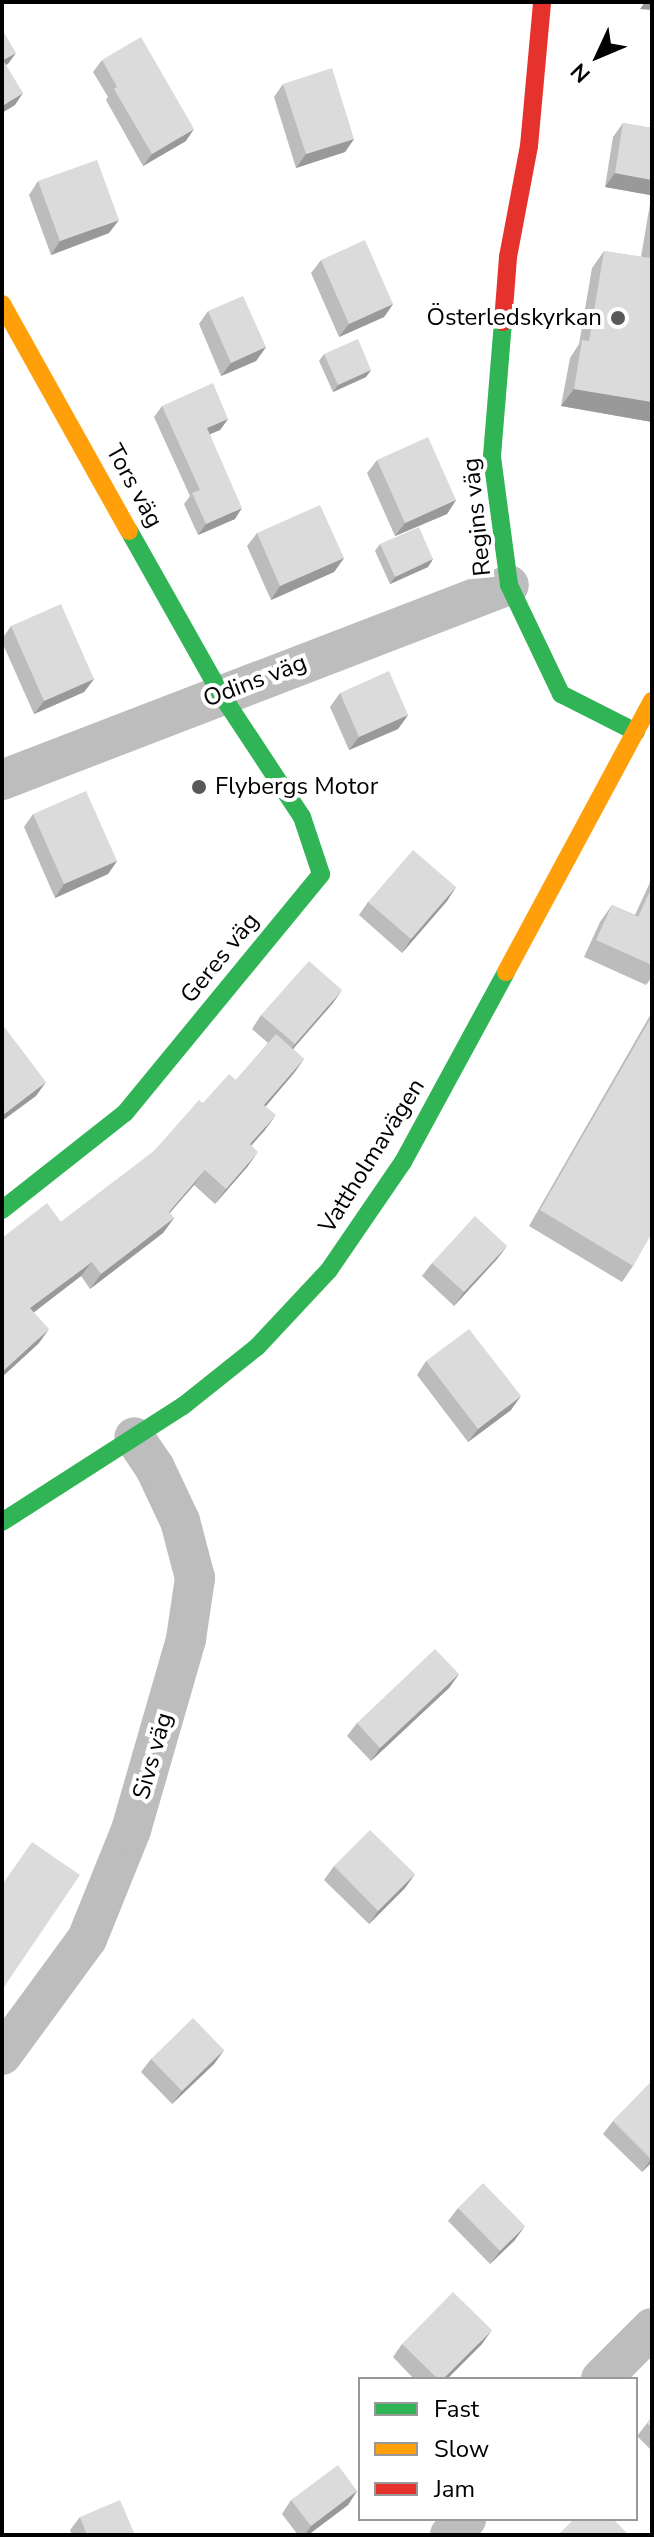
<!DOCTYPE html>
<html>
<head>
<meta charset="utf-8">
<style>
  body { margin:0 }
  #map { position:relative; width:654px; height:2537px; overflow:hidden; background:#fff; font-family:"Nunito Sans",sans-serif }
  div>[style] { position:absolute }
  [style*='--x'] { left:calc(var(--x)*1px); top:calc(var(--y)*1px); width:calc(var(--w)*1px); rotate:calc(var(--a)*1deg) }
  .street>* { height:40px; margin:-20px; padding:0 20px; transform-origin:20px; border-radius:20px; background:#bdbdbd }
  .fast>* { height:18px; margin:-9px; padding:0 9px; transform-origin:9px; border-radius:9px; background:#30b455 }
  .slow>* { height:18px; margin:-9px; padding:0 9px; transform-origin:9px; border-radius:9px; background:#ff9f0a }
  .jam>* { height:18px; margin:-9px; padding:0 9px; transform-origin:9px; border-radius:9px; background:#e5322d }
  .wall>* { inset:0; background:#bcbcbc }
  .shaded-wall>* { inset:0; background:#999 }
  .building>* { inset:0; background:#dbdbdb }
  .dots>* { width:22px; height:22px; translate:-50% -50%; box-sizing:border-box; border:4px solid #fff; border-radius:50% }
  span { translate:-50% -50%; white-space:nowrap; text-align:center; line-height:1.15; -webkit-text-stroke:8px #fff; paint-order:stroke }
  .poi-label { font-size:24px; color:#000 }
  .right { translate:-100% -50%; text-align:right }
  .left { translate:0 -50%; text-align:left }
  .street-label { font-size:24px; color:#000 }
  .frame { position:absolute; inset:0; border:4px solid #000; pointer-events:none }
  .legend { position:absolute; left:358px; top:2377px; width:280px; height:144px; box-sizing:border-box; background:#fff; border:2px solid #999; margin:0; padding:10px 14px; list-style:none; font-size:24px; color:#000 }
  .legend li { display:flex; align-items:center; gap:16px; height:40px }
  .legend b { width:40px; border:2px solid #999 }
  .north { position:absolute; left:558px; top:16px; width:80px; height:80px; -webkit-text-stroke:6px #fff; paint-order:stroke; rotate:226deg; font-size:22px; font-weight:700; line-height:32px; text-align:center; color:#000 }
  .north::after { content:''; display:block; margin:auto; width:28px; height:36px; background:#000; clip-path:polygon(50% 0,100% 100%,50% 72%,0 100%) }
</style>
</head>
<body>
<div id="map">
  <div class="street">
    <i style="--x:2;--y:780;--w:543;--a:-21.04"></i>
    <i style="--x:2;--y:2055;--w:144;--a:-53.8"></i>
    <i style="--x:87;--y:1939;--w:118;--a:-68"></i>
    <i style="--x:131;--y:1830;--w:199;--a:-73.9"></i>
    <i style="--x:186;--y:1639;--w:62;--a:-81.6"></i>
    <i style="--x:195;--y:1578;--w:59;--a:-104.7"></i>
    <i style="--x:180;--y:1521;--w:59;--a:-115.3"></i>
    <i style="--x:155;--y:1468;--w:37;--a:-124"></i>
    <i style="--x:601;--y:2379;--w:72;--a:-45"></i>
    <i style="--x:450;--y:2535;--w:23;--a:-45"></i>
  </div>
  <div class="fast">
    <i style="--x:503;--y:322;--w:135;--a:94.7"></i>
    <i style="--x:492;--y:457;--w:129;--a:82.4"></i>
    <i style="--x:509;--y:585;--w:121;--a:64.5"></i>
    <i style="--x:561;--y:694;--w:84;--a:26.9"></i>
    <i style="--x:2;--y:1210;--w:157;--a:-38.3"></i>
    <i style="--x:125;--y:1113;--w:309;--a:-50.6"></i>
    <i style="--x:321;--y:874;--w:60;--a:-108.4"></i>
    <i style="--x:302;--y:817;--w:147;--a:-123.4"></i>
    <i style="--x:221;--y:694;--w:187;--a:-119.4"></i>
    <i style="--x:2;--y:1522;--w:215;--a:-32.7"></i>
    <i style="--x:183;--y:1406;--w:95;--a:-38.6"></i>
    <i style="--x:257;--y:1347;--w:105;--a:-46.9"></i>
    <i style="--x:329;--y:1270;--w:131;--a:-55.6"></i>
    <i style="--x:403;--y:1162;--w:216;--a:-61.5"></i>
  </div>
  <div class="slow">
    <i style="--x:2;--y:304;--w:260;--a:60.8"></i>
    <i style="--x:506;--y:972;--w:308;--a:-61.7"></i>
  </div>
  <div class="jam">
    <i style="--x:503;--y:322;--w:65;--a:-85.6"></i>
    <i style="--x:508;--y:257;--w:113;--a:-79.3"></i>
    <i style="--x:529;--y:146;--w:145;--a:-84.8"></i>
  </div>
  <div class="wall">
    <i style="clip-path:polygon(102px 60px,186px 141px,143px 166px,106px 100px,108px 97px,93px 72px)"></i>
    <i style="clip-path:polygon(283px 84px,354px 139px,345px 152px,296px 168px,274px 97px)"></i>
    <i style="clip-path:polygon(623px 123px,652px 128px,652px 422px,561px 406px,570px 358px,579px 344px,592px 268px,604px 251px,641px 257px,652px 192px,650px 195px,605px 187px,613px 137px)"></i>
    <i style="clip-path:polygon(38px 181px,109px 233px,51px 255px,29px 195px)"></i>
    <i style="clip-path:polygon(321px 260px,393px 304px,384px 317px,339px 337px,311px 273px)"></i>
    <i style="clip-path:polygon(208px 311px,266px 347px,256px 361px,221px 376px,199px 324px)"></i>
    <i style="clip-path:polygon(324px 354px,371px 370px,366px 377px,333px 392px,319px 361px)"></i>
    <i style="clip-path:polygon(162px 406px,228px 419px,220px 430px,210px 434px,235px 519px,198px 535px,184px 504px,190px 496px,154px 417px)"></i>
    <i style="clip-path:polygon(377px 460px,456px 500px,447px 514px,395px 536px,367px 473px)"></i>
    <i style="clip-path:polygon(257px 533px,344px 558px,334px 572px,271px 600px,247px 546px)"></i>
    <i style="clip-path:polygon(380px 544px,433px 559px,428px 567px,390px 584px,375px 551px)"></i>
    <i style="clip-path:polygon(11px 626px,94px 679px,84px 692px,34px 714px,2px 642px,2px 639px)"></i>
    <i style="clip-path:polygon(340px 693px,408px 715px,398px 729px,349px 750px,330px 707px)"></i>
    <i style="clip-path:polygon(33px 814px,117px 861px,108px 874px,55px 898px,24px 827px)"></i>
    <i style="clip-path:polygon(652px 878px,652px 977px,646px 985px,584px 957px,600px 922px,612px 905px,635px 915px)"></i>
    <i style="clip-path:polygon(456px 887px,447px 901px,402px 953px,359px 915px,368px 902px)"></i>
    <i style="clip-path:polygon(333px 1003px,293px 1049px,304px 1059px,294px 1073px,266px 1106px,265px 1130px,251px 1146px,248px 1166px,215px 1204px,194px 1185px,170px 1213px,174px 1218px,163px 1233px,90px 1289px,81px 1276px,34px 1312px,39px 1343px,2px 1377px,2px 1238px,61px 1222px,153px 1152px,203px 1103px,236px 1080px,268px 1043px,252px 1029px,261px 1015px)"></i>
    <i style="clip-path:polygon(652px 1012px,652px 1232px,633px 1266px,622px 1282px,529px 1226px)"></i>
    <i style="clip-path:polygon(507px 1246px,497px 1259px,454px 1306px,422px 1276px,432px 1263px)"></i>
    <i style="clip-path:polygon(426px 1361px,511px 1410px,468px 1442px,417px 1375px)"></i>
    <i style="clip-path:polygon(459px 1674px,449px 1688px,371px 1761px,347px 1736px,357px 1723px)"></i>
    <i style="clip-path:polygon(334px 1866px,415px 1874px,405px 1888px,369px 1924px,324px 1880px)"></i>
    <i style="clip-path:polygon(224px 2050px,214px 2064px,172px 2104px,141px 2072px,151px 2059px)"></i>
    <i style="clip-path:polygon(652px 2081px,652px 2162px,642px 2172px,603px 2134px,613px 2121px)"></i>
    <i style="clip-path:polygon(458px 2208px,515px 2240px,490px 2264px,448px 2221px)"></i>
    <i style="clip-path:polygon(402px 2344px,482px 2344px,447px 2379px,414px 2379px,393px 2357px)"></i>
    <i style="clip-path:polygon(652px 2417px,652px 2451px,637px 2436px)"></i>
    <i style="clip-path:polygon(357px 2491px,348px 2505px,308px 2535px,298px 2535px,282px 2514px,291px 2500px)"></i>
    <i style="clip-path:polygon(80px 2517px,135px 2535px,72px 2535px,70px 2530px)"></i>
  </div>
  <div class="shaded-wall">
    <i style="clip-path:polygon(645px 2px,652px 2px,652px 10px,640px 9px)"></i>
    <i style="clip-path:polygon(16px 53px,8px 64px,2px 67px,3px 60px)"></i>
    <i style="clip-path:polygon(23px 93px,15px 105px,2px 113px,2px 106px)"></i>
    <i style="clip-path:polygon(194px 129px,186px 141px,143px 166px,152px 154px)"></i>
    <i style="clip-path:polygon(354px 139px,345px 152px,296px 168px,306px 154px)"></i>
    <i style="clip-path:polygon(615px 173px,652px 180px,652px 192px,650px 195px,605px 187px)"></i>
    <i style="clip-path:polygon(119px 220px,109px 233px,51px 255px,60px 241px)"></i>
    <i style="clip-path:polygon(393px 304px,384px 317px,339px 337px,349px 324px)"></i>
    <i style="clip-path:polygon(266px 347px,256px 361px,221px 376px,231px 363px)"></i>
    <i style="clip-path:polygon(371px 370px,366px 377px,333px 392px,338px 385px)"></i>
    <i style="clip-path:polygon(574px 389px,652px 402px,652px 422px,561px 406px)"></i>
    <i style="clip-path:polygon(228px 419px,220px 430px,199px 439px,207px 428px)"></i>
    <i style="clip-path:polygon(456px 500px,447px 514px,395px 536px,405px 523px)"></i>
    <i style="clip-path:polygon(242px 508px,235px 519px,198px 535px,206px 524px)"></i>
    <i style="clip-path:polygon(344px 558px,334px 572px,271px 600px,280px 586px)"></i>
    <i style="clip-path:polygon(433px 559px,428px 567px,390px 584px,395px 577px)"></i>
    <i style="clip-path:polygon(94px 679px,84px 692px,34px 714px,44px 701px)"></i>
    <i style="clip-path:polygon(408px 715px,398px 729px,349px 750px,359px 737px)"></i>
    <i style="clip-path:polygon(117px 861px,108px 874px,55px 898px,64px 884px)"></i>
    <i style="clip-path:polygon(456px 887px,447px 901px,402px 953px,411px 939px)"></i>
    <i style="clip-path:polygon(342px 990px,333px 1003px,285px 1058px,295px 1044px)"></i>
    <i style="clip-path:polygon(304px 1059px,294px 1073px,254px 1120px,264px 1105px)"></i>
    <i style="clip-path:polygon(46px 1082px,36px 1096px,2px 1121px,2px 1116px,4px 1114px)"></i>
    <i style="clip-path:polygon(276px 1115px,265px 1130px,239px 1159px,250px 1144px)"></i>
    <i style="clip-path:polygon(258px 1152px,248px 1166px,215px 1204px,226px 1189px)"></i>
    <i style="clip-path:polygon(205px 1170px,194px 1185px,158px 1226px,169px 1212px)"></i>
    <i style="clip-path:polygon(174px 1218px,163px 1233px,90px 1289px,101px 1274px)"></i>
    <i style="clip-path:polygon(507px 1246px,497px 1259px,454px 1306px,464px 1292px)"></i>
    <i style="clip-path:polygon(92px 1262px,81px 1276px,20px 1323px,30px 1308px)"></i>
    <i style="clip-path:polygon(49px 1329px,39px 1343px,2px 1377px,2px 1372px)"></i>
    <i style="clip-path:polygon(521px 1396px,511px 1410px,468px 1442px,478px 1429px)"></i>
    <i style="clip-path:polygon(459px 1674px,449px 1688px,371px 1761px,380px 1748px)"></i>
    <i style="clip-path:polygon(415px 1874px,405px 1888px,369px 1924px,378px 1911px)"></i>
    <i style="clip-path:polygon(224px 2050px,214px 2064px,172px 2104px,182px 2091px)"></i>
    <i style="clip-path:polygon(652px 2158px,652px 2162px,642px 2172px)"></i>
    <i style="clip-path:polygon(525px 2226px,515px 2240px,490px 2264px,500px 2251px)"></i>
    <i style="clip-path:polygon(492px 2330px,482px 2344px,447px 2379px,443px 2379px)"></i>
    <i style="clip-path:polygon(357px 2491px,348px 2505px,308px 2535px,305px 2535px,311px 2526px)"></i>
  </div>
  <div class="building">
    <i style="clip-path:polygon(2px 29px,16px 53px,3px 60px,23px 93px,2px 106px)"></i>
    <i style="clip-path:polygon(141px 37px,194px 129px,152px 154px,114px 89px,117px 87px,102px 60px)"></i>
    <i style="clip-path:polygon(332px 68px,354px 139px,306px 154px,283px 84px)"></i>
    <i style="clip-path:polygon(623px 123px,652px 128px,652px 180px,615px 173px)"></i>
    <i style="clip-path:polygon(97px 160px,119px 220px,60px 241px,38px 181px)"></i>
    <i style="clip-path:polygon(365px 240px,393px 304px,349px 324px,321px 260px)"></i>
    <i style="clip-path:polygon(652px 249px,652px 402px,574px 389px,582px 340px,589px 341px,604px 251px,651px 258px)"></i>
    <i style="clip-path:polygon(243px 296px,266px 347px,231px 363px,208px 311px)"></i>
    <i style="clip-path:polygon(358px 339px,371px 370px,338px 385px,324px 354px)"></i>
    <i style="clip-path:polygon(213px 383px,228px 419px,207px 428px,242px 508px,206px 524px,192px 493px,200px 490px,162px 406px)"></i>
    <i style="clip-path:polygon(428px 437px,456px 500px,405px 523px,377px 460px)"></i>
    <i style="clip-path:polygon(320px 505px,344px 558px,280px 586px,257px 533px)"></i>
    <i style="clip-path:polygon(419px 527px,433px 559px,395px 577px,380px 544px)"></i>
    <i style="clip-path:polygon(61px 604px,94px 679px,44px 701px,11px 626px)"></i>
    <i style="clip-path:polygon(389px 671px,408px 715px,359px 737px,340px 693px)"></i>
    <i style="clip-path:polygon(86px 791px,117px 861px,64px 884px,33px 814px)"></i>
    <i style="clip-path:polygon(413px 850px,456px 887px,411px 939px,368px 902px)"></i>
    <i style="clip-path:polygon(652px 887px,652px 965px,596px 940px,612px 905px,638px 917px)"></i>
    <i style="clip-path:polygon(309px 961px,342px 990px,295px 1044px,261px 1015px)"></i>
    <i style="clip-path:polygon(652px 1016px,652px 1232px,633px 1266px,540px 1210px)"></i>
    <i style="clip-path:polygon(2px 1024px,46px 1082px,4px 1114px,2px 1111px)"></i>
    <i style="clip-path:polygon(276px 1034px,304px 1059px,264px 1105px,276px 1115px,250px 1144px,258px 1152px,226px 1189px,205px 1170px,169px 1212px,174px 1218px,101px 1274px,92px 1262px,30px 1308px,49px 1329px,2px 1372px,2px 1238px,47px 1203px,61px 1222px,153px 1152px,199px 1100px,203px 1103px,229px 1074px,236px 1080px)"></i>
    <i style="clip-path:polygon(475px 1216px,507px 1246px,464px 1292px,432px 1263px)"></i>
    <i style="clip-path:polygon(469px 1329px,521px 1396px,478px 1429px,426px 1361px)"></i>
    <i style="clip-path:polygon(435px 1649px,459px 1674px,380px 1748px,357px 1723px)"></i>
    <i style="clip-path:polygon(370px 1830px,415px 1874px,378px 1911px,334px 1866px)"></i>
    <i style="clip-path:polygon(32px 1842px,80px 1875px,2px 1990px,2px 1885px)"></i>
    <i style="clip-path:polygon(193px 2018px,224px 2050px,182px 2091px,151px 2059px)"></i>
    <i style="clip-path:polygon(652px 2081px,652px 2158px,651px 2159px,613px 2121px)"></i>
    <i style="clip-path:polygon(483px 2183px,525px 2226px,500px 2251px,458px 2208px)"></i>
    <i style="clip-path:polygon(453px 2292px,492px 2330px,443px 2379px,438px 2379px,402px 2344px)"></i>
    <i style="clip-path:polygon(652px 2417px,652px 2428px,647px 2423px)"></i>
    <i style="clip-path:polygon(338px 2465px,357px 2491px,311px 2526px,291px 2500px)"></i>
    <i style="clip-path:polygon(120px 2500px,135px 2535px,87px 2535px,80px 2517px)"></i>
    <i style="clip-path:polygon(574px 2519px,613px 2519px,629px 2535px,558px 2535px)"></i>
  </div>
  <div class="dots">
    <i style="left:618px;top:318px;background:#595959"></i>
    <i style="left:199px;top:787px;background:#595959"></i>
  </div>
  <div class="poi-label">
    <span class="right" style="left:602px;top:318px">Österledskyrkan</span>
    <span class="left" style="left:215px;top:787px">Flybergs Motor</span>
  </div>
  <div class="street-label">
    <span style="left:134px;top:486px;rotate:61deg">Tors väg</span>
    <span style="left:477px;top:517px;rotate:-96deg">Regins väg</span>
    <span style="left:255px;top:681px;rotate:-21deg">Odins väg</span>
    <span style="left:220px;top:958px;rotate:-51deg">Geres väg</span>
    <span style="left:372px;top:1156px;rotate:-58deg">Vattholmavägen</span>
    <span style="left:153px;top:1756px;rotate:-74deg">Sivs väg</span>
  </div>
  <div class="frame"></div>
  <ul class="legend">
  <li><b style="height:10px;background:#30b455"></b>Fast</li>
  <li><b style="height:10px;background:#ff9f0a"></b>Slow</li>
  <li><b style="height:10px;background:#e5322d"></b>Jam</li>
  </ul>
  <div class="north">N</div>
</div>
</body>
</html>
